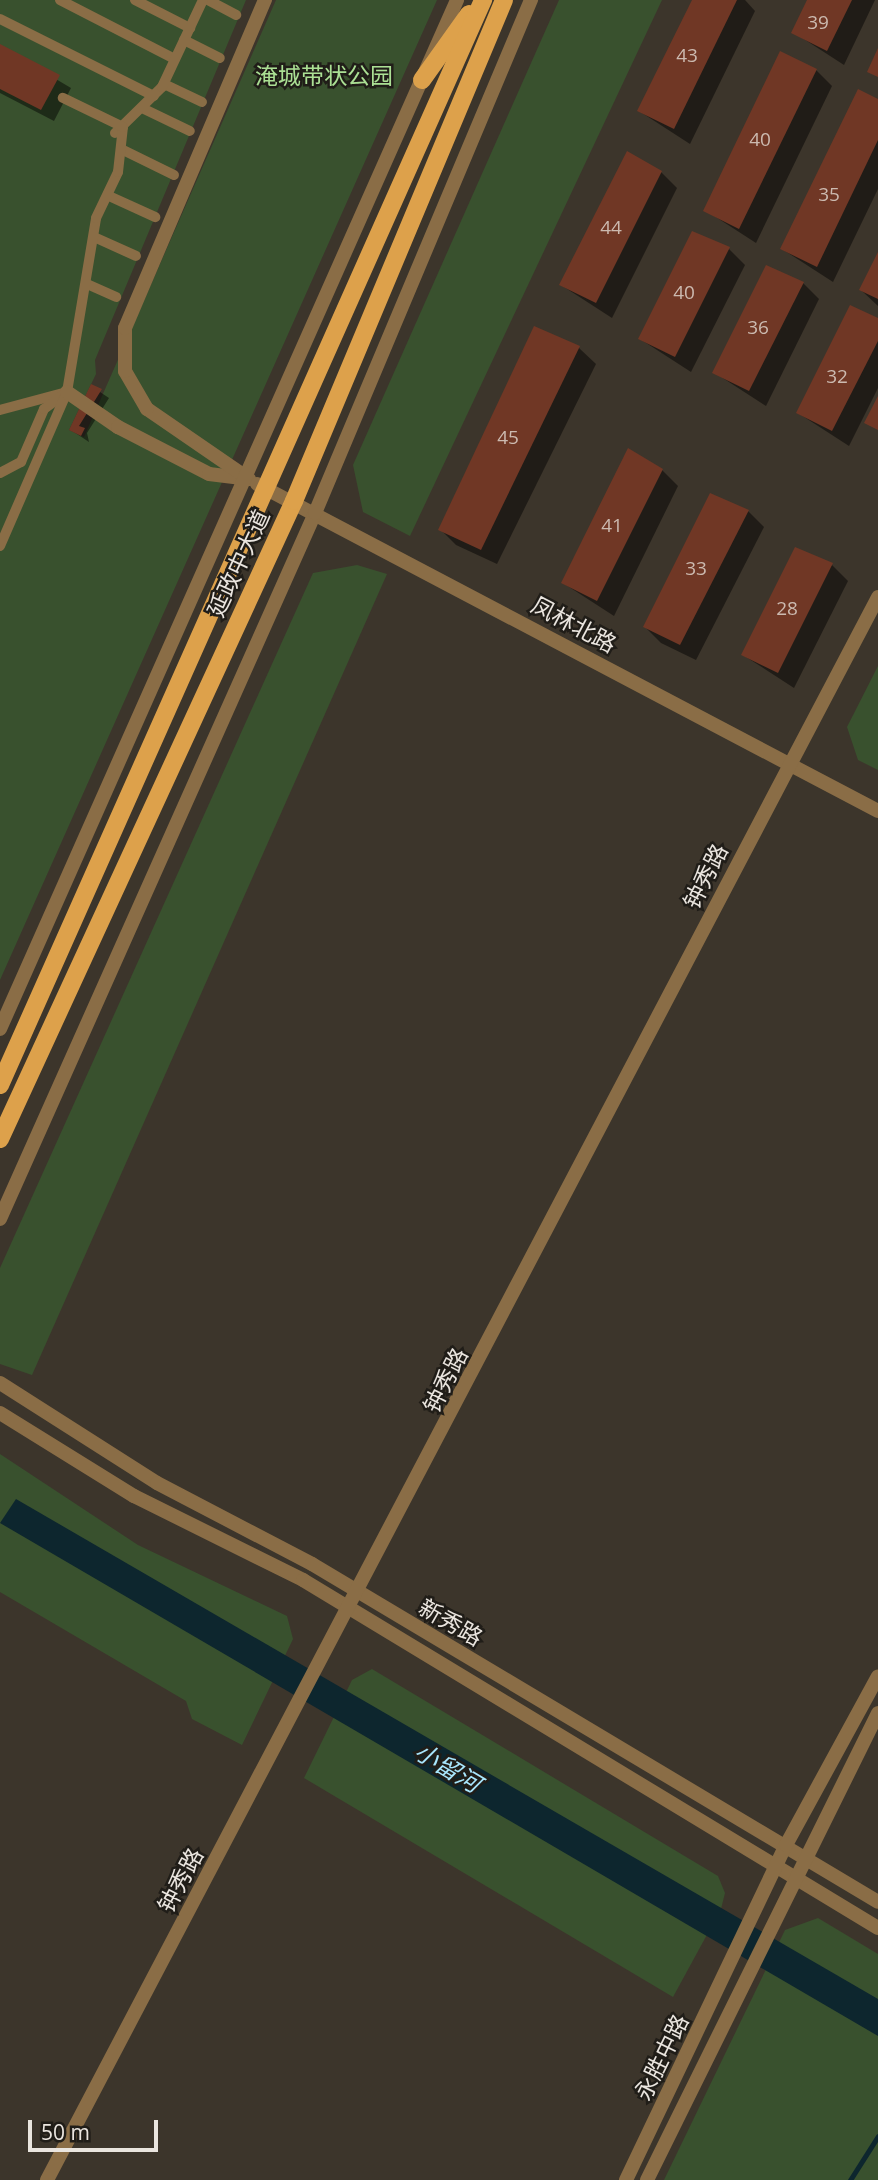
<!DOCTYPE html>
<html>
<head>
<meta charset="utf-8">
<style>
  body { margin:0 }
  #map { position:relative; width:878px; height:2180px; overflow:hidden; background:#3c352b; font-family:"Open Sans","Noto Sans SC",sans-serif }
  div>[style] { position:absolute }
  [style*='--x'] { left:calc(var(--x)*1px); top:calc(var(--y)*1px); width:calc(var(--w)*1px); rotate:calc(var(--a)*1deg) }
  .green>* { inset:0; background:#39512e }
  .water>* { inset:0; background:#0d262e }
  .shadow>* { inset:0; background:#0007 }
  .stream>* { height:5px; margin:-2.5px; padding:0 2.5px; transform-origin:2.5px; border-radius:2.5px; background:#0d262e }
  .building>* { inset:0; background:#703725 }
  .service>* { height:10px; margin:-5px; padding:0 5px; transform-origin:5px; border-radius:5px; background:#8a6d46 }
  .minor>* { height:14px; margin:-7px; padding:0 7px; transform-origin:7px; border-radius:7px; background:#8a6d46 }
  .tertiary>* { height:14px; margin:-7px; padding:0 7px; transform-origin:7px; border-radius:7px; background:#8a6d46 }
  .primary>* { height:18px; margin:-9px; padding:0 9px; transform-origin:9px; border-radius:9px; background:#dda14b }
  span { translate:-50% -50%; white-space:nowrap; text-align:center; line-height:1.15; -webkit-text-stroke:5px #201d18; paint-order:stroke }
  .number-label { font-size:19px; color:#ccbab0 }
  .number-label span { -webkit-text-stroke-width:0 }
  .park-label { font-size:23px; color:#abe094 }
  .street-label { font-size:23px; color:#eae5df }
  .water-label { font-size:24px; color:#a8e6fd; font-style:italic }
  .scale { position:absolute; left:28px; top:2120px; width:130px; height:32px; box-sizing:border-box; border:4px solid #eae5df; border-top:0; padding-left:9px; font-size:21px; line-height:24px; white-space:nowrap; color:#eae5df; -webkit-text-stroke:5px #201d18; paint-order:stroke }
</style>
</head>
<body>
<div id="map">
  <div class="green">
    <i style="clip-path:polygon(0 0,246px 0,95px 360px,96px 374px,69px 430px,84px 437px,276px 0,437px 0,0 980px)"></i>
    <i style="clip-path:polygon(559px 0,662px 0,410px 536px,363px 512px,353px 465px)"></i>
    <i style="clip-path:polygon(357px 565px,387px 574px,32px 1375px,0 1364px,0 1268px,313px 573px)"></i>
    <i style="clip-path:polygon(878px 666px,878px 770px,858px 760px,847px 727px)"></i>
    <i style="clip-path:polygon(0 1454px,138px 1545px,287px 1616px,293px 1639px,242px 1745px,192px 1719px,186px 1701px,0 1592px)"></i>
    <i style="clip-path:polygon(372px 1669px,718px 1876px,725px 1893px,721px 1909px,673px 1997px,304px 1778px,352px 1680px)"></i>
    <i style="clip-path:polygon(818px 1918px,878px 1954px,878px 2180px,664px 2180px,785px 1930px)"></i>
  </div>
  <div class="water">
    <i style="clip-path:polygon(16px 1499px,878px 1999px,878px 2036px,0 1523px)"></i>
  </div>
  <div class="shadow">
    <i style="clip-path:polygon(694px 0,745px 0,755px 11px,690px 144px,639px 111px)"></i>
    <i style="clip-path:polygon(809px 0,875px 0,844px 65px,793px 32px)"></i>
    <i style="clip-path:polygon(0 46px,71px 88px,54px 121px,0 93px)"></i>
    <i style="clip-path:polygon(816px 70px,832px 86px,756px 243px,705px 210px)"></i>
    <i style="clip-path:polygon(878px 101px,878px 189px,833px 282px,782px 249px)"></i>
    <i style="clip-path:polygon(661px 172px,677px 188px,612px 318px,561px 285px)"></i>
    <i style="clip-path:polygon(729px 249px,745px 265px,691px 372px,640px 339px)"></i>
    <i style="clip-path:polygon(878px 256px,878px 306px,861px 290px)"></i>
    <i style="clip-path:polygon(803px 283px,819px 299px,766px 406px,715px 373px)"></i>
    <i style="clip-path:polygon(878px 320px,878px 388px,849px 446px,798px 413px)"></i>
    <i style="clip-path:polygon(535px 328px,579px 348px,596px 364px,497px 564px,456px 545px,440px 529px)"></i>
    <i style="clip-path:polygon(91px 386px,109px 398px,87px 433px,89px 442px,71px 430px)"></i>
    <i style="clip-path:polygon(662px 470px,678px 486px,614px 616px,563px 583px)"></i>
    <i style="clip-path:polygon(748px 511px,764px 527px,696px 660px,661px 643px,645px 627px)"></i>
    <i style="clip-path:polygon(832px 565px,848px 581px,794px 688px,743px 655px)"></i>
  </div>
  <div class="stream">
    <i style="--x:850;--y:2180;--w:52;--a:-57.5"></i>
  </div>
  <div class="building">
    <i style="clip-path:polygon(692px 0,737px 0,674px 129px,637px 111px)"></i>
    <i style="clip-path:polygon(807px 0,852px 0,827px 51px,791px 33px)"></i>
    <i style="clip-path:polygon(0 44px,60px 75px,41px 110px,0 89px)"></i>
    <i style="clip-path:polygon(878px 48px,878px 77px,867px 72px)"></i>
    <i style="clip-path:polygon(780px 51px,817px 69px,739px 229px,703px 211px)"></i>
    <i style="clip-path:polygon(858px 89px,878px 99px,878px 140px,817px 267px,780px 249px)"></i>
    <i style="clip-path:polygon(627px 151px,662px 171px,596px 303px,559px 285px)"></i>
    <i style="clip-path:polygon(692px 231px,730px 247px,675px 357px,638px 339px)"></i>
    <i style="clip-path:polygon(878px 252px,878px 299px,859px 290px)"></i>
    <i style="clip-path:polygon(766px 265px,804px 282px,749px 391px,712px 373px)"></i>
    <i style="clip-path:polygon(850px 305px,878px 318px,878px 341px,832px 431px,796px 413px)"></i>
    <i style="clip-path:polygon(534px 326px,580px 346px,481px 550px,438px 530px)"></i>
    <i style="clip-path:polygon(91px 384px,102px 389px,79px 426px,85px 428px,81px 436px,69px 430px)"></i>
    <i style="clip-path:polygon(878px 396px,878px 430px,864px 423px)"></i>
    <i style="clip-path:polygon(628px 448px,663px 469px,597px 601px,561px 583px)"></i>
    <i style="clip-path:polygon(710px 493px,749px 510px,680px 645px,643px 627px)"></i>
    <i style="clip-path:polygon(795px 547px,833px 563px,778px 673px,741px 655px)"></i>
  </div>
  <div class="service">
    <i style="--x:60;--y:0;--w:129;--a:27.2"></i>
    <i style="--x:135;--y:0;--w:62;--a:27"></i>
    <i style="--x:208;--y:0;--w:32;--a:28"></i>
    <i style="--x:0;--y:19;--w:172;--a:26.6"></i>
    <i style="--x:184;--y:40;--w:40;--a:26.6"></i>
    <i style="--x:164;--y:84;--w:42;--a:25.3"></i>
    <i style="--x:142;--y:108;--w:53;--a:25.6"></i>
    <i style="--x:115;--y:133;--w:66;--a:-44.4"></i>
    <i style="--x:162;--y:87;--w:96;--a:-64.8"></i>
    <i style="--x:121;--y:149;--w:59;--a:26.1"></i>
    <i style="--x:109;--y:196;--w:51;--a:24.5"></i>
    <i style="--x:94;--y:237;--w:46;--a:24.3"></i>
    <i style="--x:87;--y:284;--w:32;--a:24"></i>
    <i style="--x:0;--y:410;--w:69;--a:-15"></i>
    <i style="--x:0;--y:473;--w:24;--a:-28"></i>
    <i style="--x:21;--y:462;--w:58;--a:-66.5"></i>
    <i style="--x:44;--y:409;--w:29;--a:-36"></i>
    <i style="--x:0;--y:546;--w:168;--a:-66.5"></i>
    <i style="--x:67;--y:392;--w:176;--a:-80.5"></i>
    <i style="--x:96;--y:218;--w:51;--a:-64.4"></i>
    <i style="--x:118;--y:172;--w:45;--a:-83.7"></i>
    <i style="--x:123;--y:127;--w:67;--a:-154.2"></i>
  </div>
  <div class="minor">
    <i style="--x:67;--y:392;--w:62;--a:34.5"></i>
    <i style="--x:118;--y:427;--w:102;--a:27.3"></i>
    <i style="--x:209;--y:474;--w:39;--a:7"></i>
    <i style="--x:249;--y:479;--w:124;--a:-145.5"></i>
    <i style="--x:147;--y:409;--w:44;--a:-120.1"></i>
    <i style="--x:125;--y:371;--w:43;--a:-90"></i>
    <i style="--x:125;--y:328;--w:357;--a:-66.9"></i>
  </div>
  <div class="tertiary">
    <i style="--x:257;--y:484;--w:702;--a:27.77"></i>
    <i style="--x:0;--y:1029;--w:1126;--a:-66.05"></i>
    <i style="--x:0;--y:1219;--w:773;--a:-65.95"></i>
    <i style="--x:315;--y:513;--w:557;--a:-67.17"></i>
    <i style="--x:0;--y:1383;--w:186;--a:32.5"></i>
    <i style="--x:157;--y:1483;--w:175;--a:27.6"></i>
    <i style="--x:312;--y:1564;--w:659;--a:30.84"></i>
    <i style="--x:0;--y:1413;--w:158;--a:31.8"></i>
    <i style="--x:134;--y:1496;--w:189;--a:26.4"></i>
    <i style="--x:303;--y:1580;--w:672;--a:31.18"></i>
    <i style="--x:47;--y:2180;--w:1788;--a:-62.3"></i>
    <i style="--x:626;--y:2180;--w:371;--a:-64.5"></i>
    <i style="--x:786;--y:1845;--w:192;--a:-61.4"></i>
    <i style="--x:647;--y:2180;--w:521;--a:-63.68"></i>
  </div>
  <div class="primary">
    <i style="--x:422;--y:80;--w:81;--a:-54.5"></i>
    <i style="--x:0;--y:1085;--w:1188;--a:-66"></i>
    <i style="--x:0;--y:1139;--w:702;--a:-65.26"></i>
    <i style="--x:294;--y:501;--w:543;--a:-67.26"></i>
  </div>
  <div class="number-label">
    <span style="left:818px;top:23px">39</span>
    <span style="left:687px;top:56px">43</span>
    <span style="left:760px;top:140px">40</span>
    <span style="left:829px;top:195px">35</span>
    <span style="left:611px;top:228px">44</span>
    <span style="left:684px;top:293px">40</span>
    <span style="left:758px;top:328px">36</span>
    <span style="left:837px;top:377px">32</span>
    <span style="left:508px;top:438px">45</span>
    <span style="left:612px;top:526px">41</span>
    <span style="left:696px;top:569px">33</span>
    <span style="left:787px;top:609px">28</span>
  </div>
  <div class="park-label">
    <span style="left:324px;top:75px">淹城带状公园</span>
  </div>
  <div class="street-label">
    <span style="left:238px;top:563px;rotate:-65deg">延政中大道</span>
    <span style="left:574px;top:624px;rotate:28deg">凤林北路</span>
    <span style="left:705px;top:876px;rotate:-63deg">钟秀路</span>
    <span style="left:445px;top:1380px;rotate:-63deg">钟秀路</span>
    <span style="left:451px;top:1622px;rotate:30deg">新秀路</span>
    <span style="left:180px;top:1880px;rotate:-62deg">钟秀路</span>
    <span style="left:661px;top:2057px;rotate:-64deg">永胜中路</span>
  </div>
  <div class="water-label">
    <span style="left:448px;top:1767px;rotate:31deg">小留河</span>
  </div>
  <div class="scale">50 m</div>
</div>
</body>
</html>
